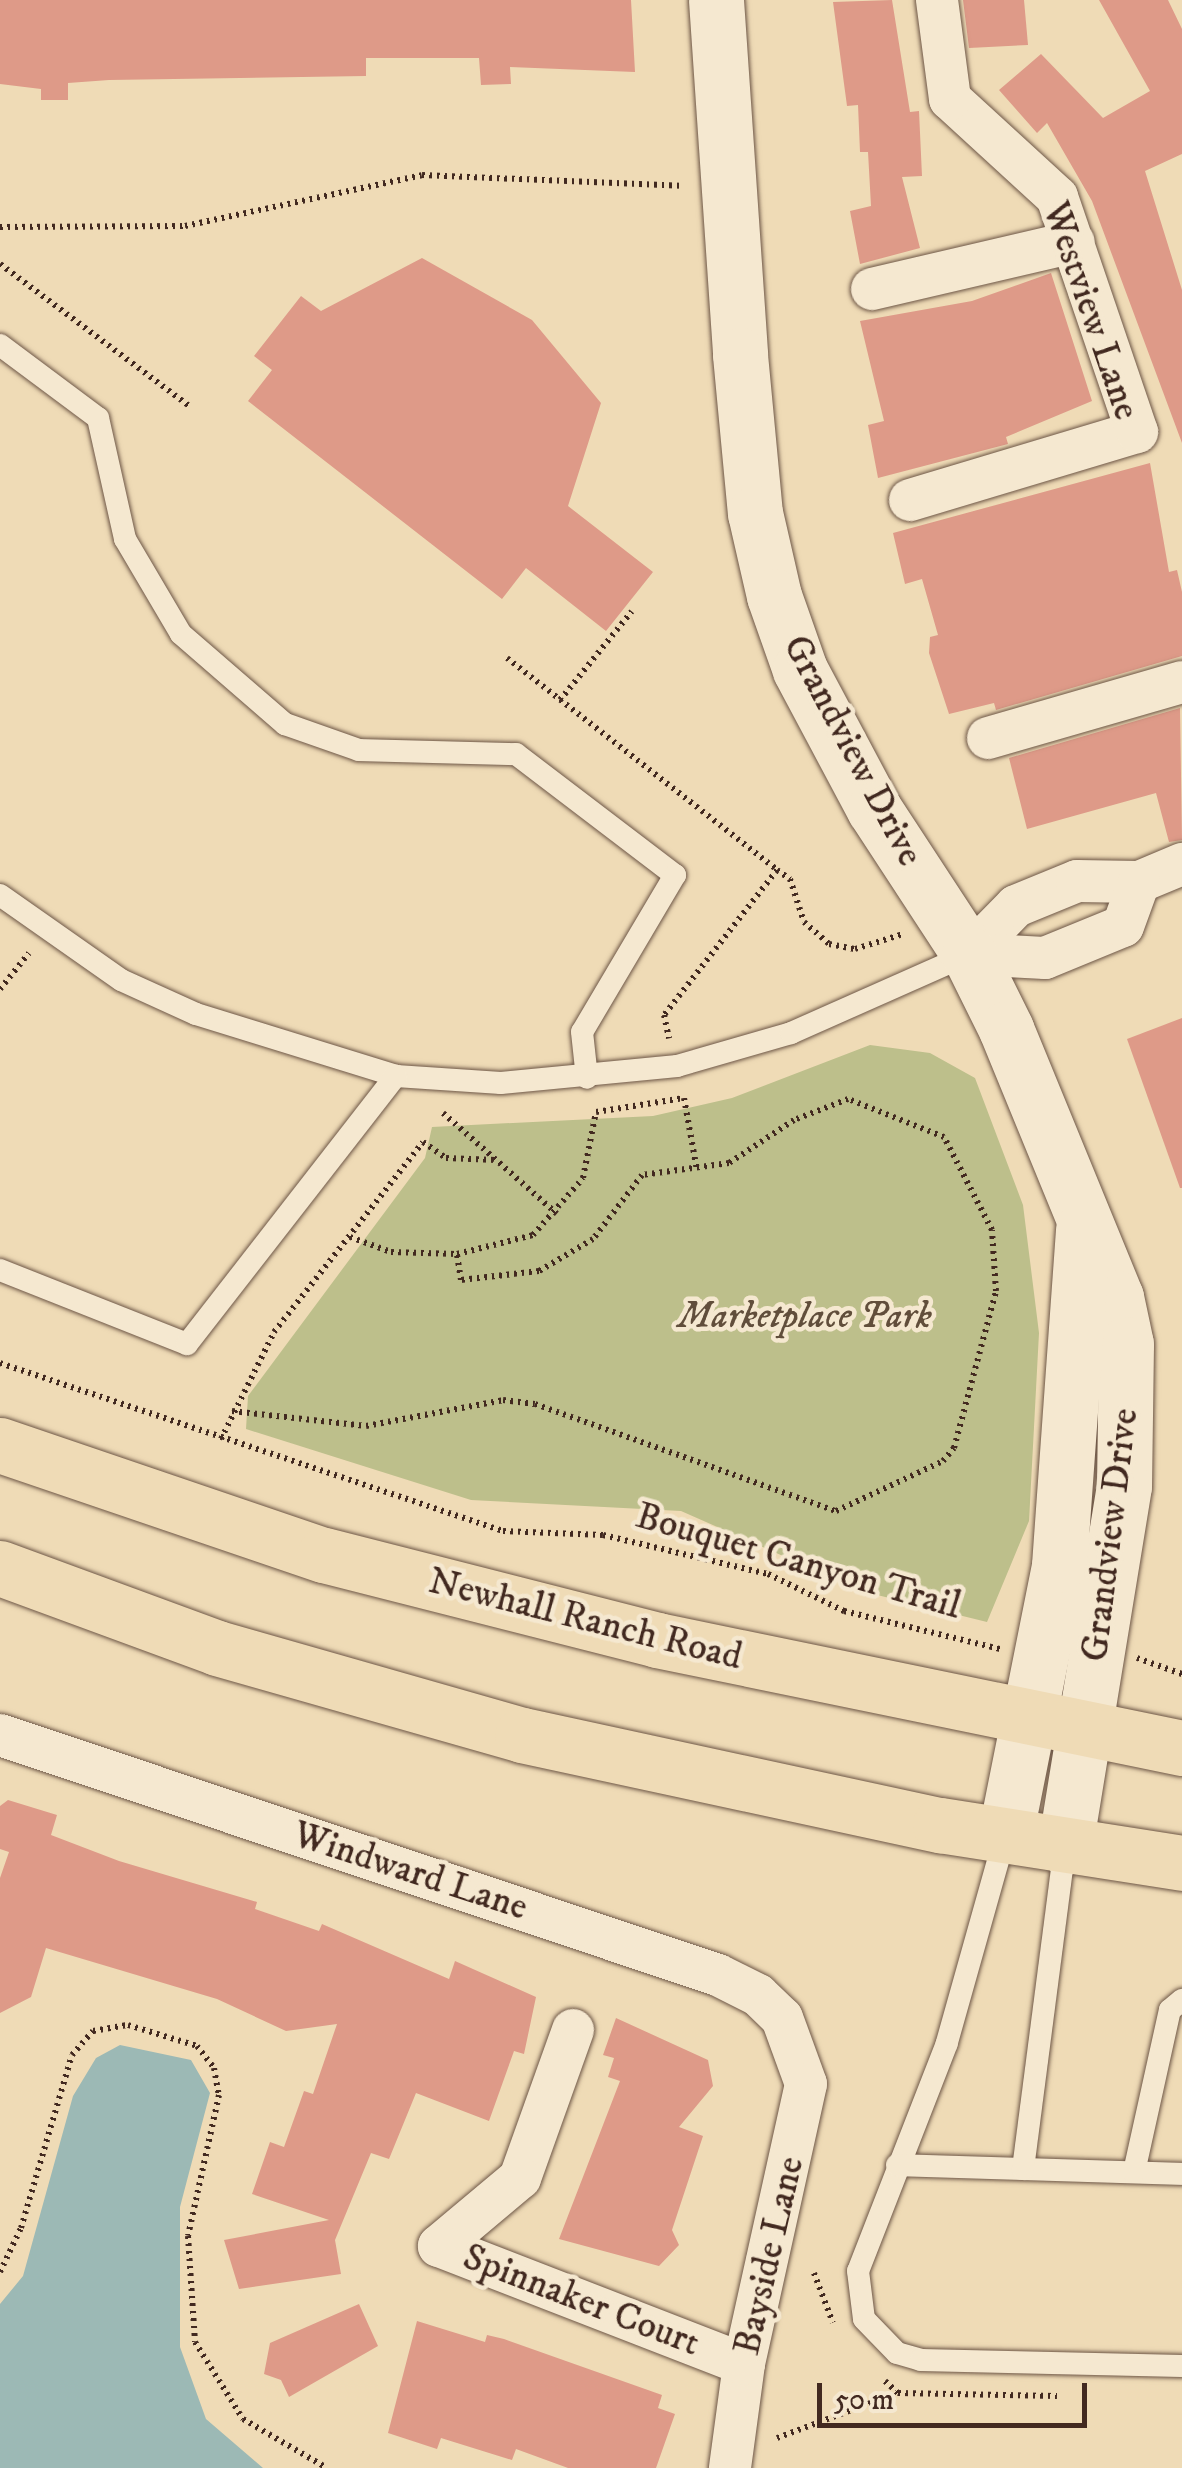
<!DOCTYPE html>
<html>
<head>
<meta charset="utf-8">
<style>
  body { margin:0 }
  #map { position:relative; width:1182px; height:2468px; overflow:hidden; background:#efdbb6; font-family:"IM FELL DW Pica",serif }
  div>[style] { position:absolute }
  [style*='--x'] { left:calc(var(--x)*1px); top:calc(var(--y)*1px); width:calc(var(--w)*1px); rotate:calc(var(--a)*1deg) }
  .green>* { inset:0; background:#bdbf8b }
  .water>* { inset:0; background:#9cb9b5 }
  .building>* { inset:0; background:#de9a88 }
  .path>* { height:6px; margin-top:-3px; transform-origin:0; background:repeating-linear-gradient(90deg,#422920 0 2.5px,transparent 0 7.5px) }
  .roads { filter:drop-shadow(0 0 2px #6d5646) drop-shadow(0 0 2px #6d5646) }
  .lane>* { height:22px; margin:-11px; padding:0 11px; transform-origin:11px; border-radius:11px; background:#f5e8d0 }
  .street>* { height:42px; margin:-21px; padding:0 21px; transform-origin:21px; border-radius:21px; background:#f5e8d0 }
  .secondary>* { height:55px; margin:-27.5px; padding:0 27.5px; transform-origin:27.5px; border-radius:27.5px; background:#f5e8d0 }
  .primary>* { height:55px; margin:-27.5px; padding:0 27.5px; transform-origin:27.5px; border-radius:27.5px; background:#efdbb6 }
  span { translate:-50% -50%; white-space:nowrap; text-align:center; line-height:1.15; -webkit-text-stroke:9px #f5e8d0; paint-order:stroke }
  .street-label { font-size:38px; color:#422920 }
  .park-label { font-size:38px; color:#614e3b; font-style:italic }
  .scale { position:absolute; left:817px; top:2383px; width:270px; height:45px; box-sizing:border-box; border:5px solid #422920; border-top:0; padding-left:12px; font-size:30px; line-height:35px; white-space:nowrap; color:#422920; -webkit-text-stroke:8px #f5e8d0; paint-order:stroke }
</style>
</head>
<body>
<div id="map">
  <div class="green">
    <i style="clip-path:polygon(870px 1045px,930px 1053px,975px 1078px,1023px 1205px,1039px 1333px,1029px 1521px,987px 1622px,865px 1592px,681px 1511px,471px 1500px,246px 1429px,248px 1396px,425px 1158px,432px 1127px,653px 1116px,732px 1098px)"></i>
  </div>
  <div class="water">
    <i style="clip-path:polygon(120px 2045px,191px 2060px,210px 2093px,180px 2207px,180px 2347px,206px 2419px,263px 2468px,0 2468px,0 2304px,23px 2276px,73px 2096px,96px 2058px)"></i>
  </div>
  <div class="building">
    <i style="clip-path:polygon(0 0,631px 0,635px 72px,510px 67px,511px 84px,481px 85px,479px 58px,366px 58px,366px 76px,109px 80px,68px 83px,68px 100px,41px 100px,41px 89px,0 84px)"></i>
    <i style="clip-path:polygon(892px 0,910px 112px,919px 111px,922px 176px,902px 177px,920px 248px,860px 264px,850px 211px,871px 206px,868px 152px,860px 152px,858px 105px,847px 106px,833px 2px)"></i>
    <i style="clip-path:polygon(963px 0,1024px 0,1028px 45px,969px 48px)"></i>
    <i style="clip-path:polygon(1099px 0,1168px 0,1182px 29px,1182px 154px,1145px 171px,1182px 290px,1182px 443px,1092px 201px,1047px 123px,1037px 133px,999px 90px,1041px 54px,1103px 118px,1150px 91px)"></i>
    <i style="clip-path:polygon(422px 258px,532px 320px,601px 403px,568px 506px,653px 572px,606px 631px,526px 568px,502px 599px,248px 401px,272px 370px,254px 356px,301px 296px,321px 311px)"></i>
    <i style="clip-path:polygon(1051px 273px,1092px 401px,1006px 437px,1008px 444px,878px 478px,868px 425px,884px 421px,860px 321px,972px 301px)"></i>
    <i style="clip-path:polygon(1150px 463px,1169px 572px,1177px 570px,1182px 592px,1182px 656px,996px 710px,994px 703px,949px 714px,929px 653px,930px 637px,938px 635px,922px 579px,905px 584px,893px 533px)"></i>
    <i style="clip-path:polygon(1180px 708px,1182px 840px,1169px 842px,1156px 793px,1027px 829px,1009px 758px)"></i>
    <i style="clip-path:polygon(1182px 1018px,1182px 1188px,1180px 1188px,1127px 1039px)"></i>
    <i style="clip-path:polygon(8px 1800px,57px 1815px,51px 1835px,119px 1861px,257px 1902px,255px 1909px,319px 1931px,322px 1924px,449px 1979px,455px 1961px,536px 1997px,524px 2054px,514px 2051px,489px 2121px,416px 2093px,389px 2159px,371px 2153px,335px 2240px,341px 2274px,239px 2289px,224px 2240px,329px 2220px,252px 2194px,270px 2142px,284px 2147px,304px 2091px,313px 2094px,337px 2024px,286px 2031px,217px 1999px,46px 1948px,31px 1997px,0 2013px,0 1878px,9px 1852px,0 1849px,0 1806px)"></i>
    <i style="clip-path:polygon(616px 2018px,708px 2060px,713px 2086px,679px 2127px,703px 2136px,672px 2230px,679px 2245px,659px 2266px,559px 2239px,620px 2081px,608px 2077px,614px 2058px,603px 2055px)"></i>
    <i style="clip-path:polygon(359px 2304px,378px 2346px,289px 2397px,281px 2380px,264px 2374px,270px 2343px)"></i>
    <i style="clip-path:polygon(417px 2321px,485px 2342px,487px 2335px,504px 2339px,662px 2395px,658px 2408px,675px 2414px,656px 2468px,568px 2468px,516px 2449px,512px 2460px,441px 2438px,437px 2449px,388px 2433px)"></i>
  </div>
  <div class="path">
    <i style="--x:0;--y:227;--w:185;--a:-0.3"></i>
    <i style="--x:185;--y:226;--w:242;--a:-12.1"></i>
    <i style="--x:422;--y:175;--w:259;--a:2.4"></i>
    <i style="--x:0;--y:264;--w:236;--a:36.9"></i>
    <i style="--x:507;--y:658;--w:343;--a:38.1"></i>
    <i style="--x:777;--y:870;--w:184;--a:127.9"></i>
    <i style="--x:664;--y:1015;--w:24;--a:78"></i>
    <i style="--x:560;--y:700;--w:114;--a:-51"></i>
    <i style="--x:777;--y:870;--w:16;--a:35"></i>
    <i style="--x:790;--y:879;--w:45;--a:72"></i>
    <i style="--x:804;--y:922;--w:33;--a:41"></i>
    <i style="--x:829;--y:944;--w:26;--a:11"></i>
    <i style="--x:855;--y:949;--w:50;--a:-17.4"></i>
    <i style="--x:0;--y:989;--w:46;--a:-51.1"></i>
    <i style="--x:443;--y:1113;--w:152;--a:41.5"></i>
    <i style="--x:350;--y:1237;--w:44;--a:20.1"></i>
    <i style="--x:391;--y:1252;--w:66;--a:1.7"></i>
    <i style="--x:457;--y:1254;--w:78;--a:-14"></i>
    <i style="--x:533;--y:1235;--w:76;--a:-48.7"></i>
    <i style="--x:583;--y:1178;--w:67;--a:-78.9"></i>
    <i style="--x:596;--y:1112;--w:89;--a:-9"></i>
    <i style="--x:684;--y:1098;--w:73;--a:79.8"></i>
    <i style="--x:0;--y:1363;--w:530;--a:18.47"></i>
    <i style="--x:503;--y:1531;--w:100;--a:2.3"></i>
    <i style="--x:603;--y:1535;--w:170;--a:13.3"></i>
    <i style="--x:768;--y:1574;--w:85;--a:26"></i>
    <i style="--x:844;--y:1611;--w:161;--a:13.7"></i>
    <i style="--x:232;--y:1411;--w:135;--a:6.4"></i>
    <i style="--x:366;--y:1426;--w:139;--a:-10.7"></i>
    <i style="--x:503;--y:1400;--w:32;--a:7"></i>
    <i style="--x:535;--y:1404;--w:319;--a:19.6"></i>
    <i style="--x:836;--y:1511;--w:118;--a:-25"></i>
    <i style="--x:943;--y:1461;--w:17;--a:-50"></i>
    <i style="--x:954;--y:1448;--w:163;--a:-75"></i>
    <i style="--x:996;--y:1291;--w:61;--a:-93.8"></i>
    <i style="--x:992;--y:1230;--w:105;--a:-117.3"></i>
    <i style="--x:944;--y:1137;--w:103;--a:-158.4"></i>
    <i style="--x:848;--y:1099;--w:58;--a:158.7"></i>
    <i style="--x:794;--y:1120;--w:78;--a:146.5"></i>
    <i style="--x:729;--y:1163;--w:88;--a:172.1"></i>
    <i style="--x:642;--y:1175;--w:81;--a:127.4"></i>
    <i style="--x:593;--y:1239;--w:63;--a:149.3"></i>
    <i style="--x:539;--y:1271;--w:79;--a:173.4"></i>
    <i style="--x:461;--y:1280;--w:26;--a:-99"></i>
    <i style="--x:221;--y:1439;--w:119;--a:-63.6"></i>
    <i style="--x:274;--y:1332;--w:241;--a:-51.9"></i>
    <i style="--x:423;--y:1142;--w:28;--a:35"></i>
    <i style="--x:446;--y:1158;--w:50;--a:2.3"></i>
    <i style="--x:1137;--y:1658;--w:48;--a:19.6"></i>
    <i style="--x:0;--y:2272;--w:49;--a:-64.5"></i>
    <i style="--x:21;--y:2228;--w:180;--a:-73.6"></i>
    <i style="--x:72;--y:2055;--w:32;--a:-49"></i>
    <i style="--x:93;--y:2031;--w:36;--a:-10"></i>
    <i style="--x:128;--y:2025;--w:72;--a:16.9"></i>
    <i style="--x:197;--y:2046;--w:28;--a:52"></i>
    <i style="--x:214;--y:2068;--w:27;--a:80"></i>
    <i style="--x:219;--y:2095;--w:144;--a:102.4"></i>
    <i style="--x:188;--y:2236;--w:106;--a:86.2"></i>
    <i style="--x:195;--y:2342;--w:91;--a:58.1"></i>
    <i style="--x:243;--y:2419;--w:97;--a:30.3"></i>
    <i style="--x:814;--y:2273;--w:53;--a:69.2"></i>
    <i style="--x:885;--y:2381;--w:18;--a:43"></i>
    <i style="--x:898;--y:2393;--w:159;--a:1.1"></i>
    <i style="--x:777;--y:2438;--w:128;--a:-20.6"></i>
  </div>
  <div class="roads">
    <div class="lane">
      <i style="--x:0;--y:345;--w:122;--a:36.7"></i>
      <i style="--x:98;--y:418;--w:124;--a:77.4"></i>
      <i style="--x:125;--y:539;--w:110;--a:59.5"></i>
      <i style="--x:181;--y:634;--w:138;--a:40.9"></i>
      <i style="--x:285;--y:724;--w:78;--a:19.4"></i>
      <i style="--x:359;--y:750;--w:157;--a:1.5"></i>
      <i style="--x:516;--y:754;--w:200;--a:37.3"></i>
      <i style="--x:675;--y:875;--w:182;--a:120.6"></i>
      <i style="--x:582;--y:1032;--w:46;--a:83.8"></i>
      <i style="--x:0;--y:895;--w:148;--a:35.1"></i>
      <i style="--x:121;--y:980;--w:82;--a:24.4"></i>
      <i style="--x:196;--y:1014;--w:209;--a:17.2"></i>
      <i style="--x:396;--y:1076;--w:105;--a:3.8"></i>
      <i style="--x:501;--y:1083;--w:177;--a:-5.5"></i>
      <i style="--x:677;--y:1066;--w:119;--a:-16.1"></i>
      <i style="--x:791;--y:1033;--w:195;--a:-23.9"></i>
      <i style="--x:0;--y:1270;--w:201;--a:21.6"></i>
      <i style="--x:187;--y:1344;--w:340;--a:-52.1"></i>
      <i style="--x:1005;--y:1836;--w:215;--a:105.7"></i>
      <i style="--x:947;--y:2043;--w:245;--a:111.3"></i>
      <i style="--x:858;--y:2271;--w:48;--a:82.9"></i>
      <i style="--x:864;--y:2319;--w:47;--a:45.9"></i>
      <i style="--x:897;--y:2353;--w:25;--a:16"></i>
      <i style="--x:921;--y:2360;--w:261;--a:1.3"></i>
      <i style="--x:897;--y:2165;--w:285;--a:1.8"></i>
      <i style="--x:1023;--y:2169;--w:325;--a:-82.6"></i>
      <i style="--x:1134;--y:2172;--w:166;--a:-77.5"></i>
      <i style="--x:1170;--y:2010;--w:16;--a:-40"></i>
    </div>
    <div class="street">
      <i style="--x:872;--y:289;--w:207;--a:-13.1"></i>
      <i style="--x:910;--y:500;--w:237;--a:-16.7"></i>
      <i style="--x:1137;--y:432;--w:248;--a:-108.8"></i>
      <i style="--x:1057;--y:197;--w:145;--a:-137.5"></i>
      <i style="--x:950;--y:99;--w:100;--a:-97.5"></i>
      <i style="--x:988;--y:738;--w:202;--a:-16.1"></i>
      <i style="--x:969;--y:954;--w:67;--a:-45.6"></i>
      <i style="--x:1016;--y:906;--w:66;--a:-22.3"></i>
      <i style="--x:1077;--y:881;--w:62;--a:0.9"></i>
      <i style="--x:1139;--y:882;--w:47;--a:-22.7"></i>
      <i style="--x:969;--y:954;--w:76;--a:3"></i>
      <i style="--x:1045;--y:958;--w:84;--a:-22.3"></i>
      <i style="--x:1123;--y:926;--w:47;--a:-70"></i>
      <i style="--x:0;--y:1735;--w:757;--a:18.48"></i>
      <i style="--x:718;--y:1975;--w:45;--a:26.6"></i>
      <i style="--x:758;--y:1995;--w:33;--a:44"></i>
      <i style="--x:782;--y:2018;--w:70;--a:70"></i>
      <i style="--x:806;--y:2084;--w:287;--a:102.5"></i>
      <i style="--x:744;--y:2364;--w:105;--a:97.7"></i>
      <i style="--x:573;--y:2030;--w:157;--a:109.7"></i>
      <i style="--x:520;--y:2178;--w:106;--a:140"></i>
      <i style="--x:439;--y:2246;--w:327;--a:21.2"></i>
    </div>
    <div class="secondary">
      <i style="--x:716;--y:0;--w:356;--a:86.1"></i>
      <i style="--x:740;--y:355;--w:159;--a:84.6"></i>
      <i style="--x:755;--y:513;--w:85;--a:77.1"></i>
      <i style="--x:774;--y:596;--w:78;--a:70.6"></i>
      <i style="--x:800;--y:670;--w:157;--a:62"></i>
      <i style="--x:874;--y:809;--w:173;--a:56.8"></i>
      <i style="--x:969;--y:954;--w:84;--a:63.7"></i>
      <i style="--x:1006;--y:1029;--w:290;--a:67.7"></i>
      <i style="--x:1116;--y:1297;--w:48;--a:78"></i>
      <i style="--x:1126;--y:1344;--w:142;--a:90.8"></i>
      <i style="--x:1124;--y:1486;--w:366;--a:99.3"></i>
      <i style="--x:1005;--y:1836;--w:276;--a:-78.7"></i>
      <i style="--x:1059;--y:1565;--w:337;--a:-85.9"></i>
    </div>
    <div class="primary">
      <i style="--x:0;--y:1445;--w:342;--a:18.8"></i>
      <i style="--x:324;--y:1555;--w:344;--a:14.3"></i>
      <i style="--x:657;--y:1640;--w:536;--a:11.62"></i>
      <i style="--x:0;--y:1568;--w:231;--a:20.2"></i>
      <i style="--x:217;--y:1648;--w:317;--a:15.9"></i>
      <i style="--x:522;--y:1735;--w:428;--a:12.2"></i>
      <i style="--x:940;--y:1825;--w:245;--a:8.9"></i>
    </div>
  </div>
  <div class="street-label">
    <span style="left:1090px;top:311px;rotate:71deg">Westview Lane</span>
    <span style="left:852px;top:751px;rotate:62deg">Grandview Drive</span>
    <span style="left:1111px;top:1535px;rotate:-83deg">Grandview Drive</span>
    <span style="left:798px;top:1562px;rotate:16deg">Bouquet Canyon Trail</span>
    <span style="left:585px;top:1620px;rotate:14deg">Newhall Ranch Road</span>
    <span style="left:410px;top:1872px;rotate:18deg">Windward Lane</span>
    <span style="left:770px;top:2256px;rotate:-77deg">Bayside Lane</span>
    <span style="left:581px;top:2301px;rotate:21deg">Spinnaker Court</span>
  </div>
  <div class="park-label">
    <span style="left:805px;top:1317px">Marketplace Park</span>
  </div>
  <div class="scale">50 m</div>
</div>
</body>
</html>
